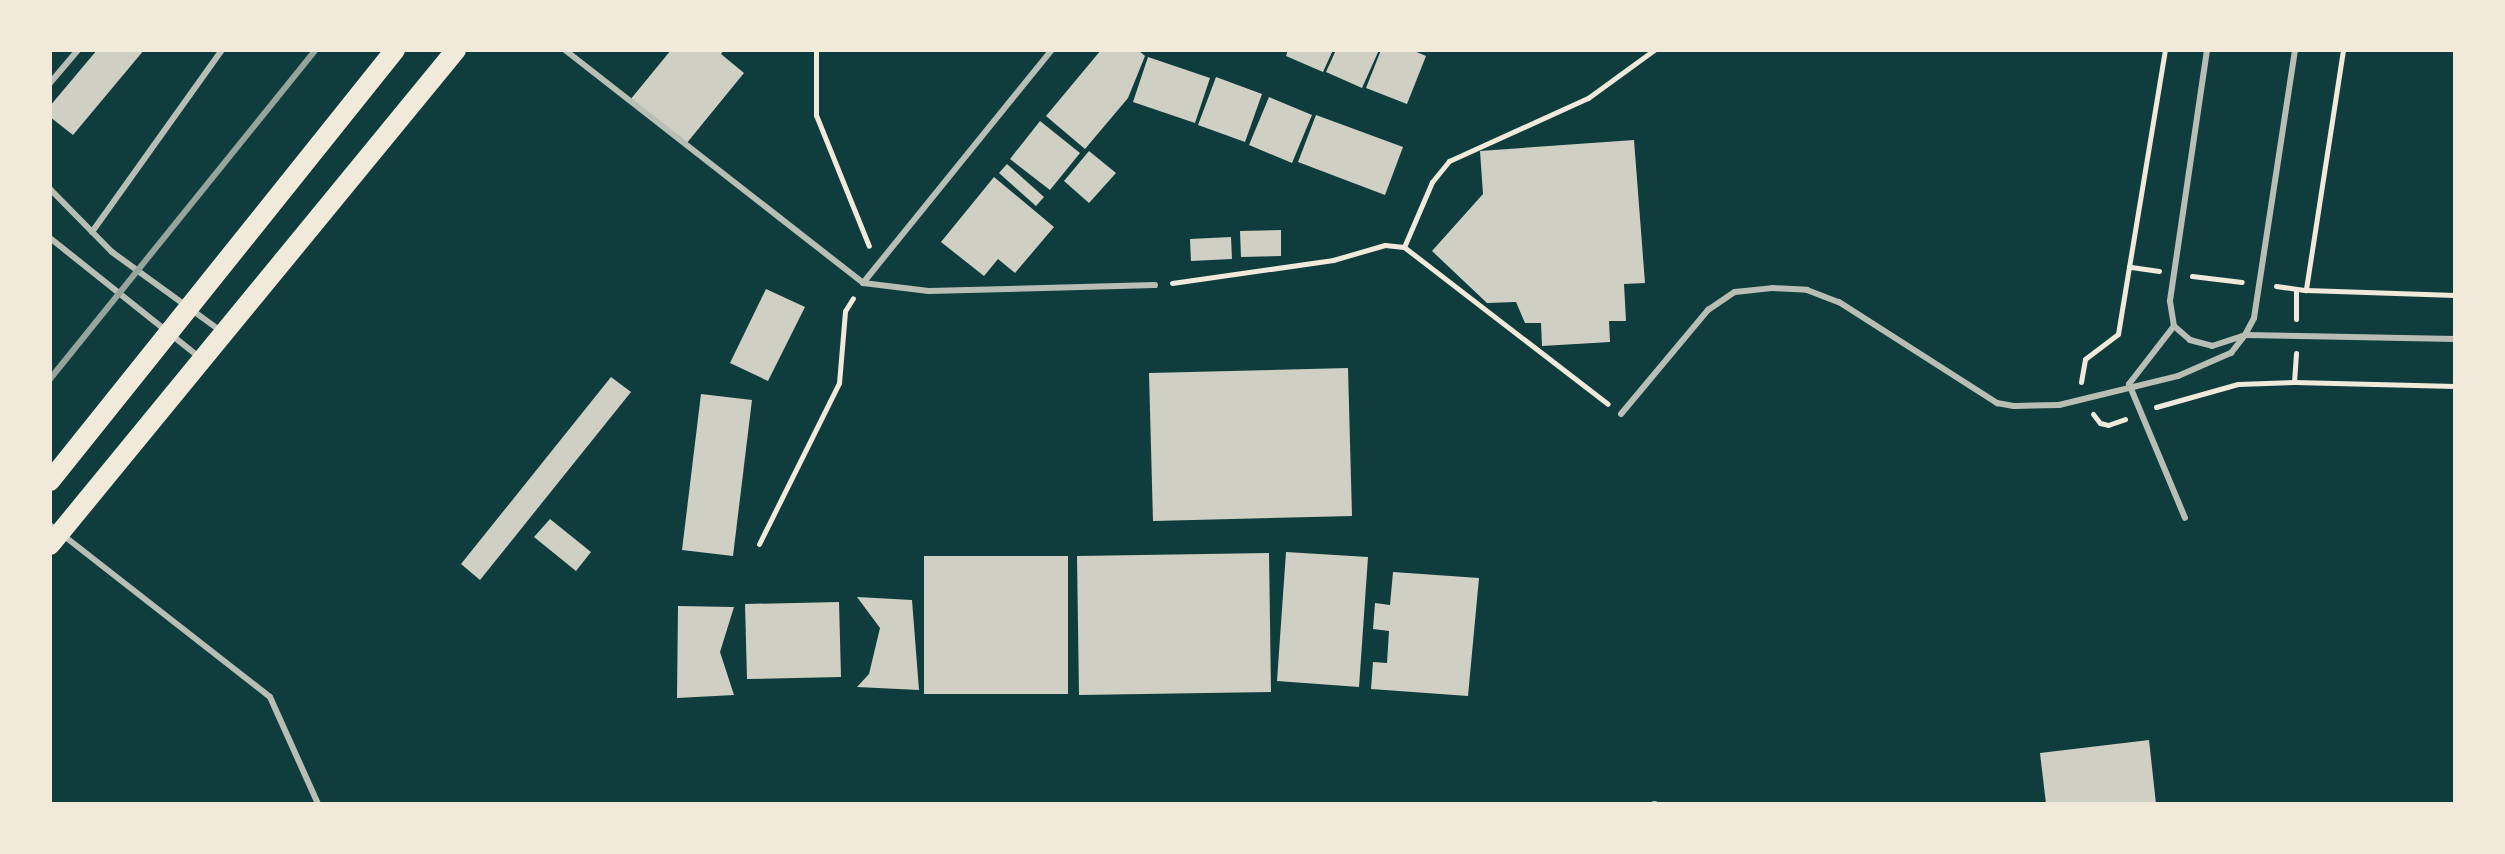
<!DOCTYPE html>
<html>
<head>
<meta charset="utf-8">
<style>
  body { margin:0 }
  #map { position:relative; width:2505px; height:854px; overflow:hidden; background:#0f3d3e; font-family:"Roboto Condensed",sans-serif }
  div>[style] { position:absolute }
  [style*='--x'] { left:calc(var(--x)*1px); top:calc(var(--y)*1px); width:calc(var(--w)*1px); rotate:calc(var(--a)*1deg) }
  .building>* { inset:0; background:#cfcfc3 }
  .path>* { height:5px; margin:-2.5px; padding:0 2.5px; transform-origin:2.5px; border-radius:2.5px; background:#f1e9da }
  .service>* { height:6px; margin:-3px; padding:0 3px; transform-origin:3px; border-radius:3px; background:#b8beb3 }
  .primary>* { height:20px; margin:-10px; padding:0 10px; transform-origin:10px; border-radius:10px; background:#f1e9da }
  .rail>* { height:6px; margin:-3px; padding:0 3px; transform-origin:3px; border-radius:3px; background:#97a49c }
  span { translate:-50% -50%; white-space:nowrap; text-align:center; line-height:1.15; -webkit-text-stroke:6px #f1e9da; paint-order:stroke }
  .frame { position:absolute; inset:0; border:52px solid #f1e9da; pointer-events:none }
</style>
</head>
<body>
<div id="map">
  <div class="building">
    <i style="clip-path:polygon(97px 50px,144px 50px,73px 135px,50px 117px,50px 106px)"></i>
    <i style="clip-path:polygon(671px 50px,724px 50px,721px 54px,744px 73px,686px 144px,630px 100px)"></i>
    <i style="clip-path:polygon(1101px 50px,1138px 50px,1145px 56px,1128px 98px,1085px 149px,1046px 116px)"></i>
    <i style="clip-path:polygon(1288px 50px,1333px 50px,1323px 72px,1286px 56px)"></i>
    <i style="clip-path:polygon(1336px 50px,1379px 50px,1362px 88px,1326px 72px)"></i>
    <i style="clip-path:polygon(1381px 50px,1412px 50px,1426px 56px,1407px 104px,1366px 88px)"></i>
    <i style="clip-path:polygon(1148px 57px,1210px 78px,1195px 123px,1133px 102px)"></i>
    <i style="clip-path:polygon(1216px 77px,1262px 94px,1245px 142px,1198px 125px)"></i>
    <i style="clip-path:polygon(1269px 97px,1312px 115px,1292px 163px,1249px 145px)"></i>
    <i style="clip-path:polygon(1316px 115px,1403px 147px,1385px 195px,1298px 162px)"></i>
    <i style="clip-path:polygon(1040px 121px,1080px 153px,1050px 190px,1010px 159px)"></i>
    <i style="clip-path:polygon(1634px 140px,1645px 283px,1624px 284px,1626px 321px,1609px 321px,1610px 342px,1542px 346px,1541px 323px,1525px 323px,1516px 302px,1487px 303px,1432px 251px,1483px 194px,1480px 151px)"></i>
    <i style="clip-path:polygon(1089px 151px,1116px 173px,1089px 203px,1064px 181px)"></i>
    <i style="clip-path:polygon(1007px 164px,1044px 197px,1036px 206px,999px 173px)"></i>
    <i style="clip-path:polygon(994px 177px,1054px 227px,1015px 273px,998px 259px,984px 276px,941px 242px)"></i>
    <i style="clip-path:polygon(1281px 230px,1281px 256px,1241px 257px,1240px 231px)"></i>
    <i style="clip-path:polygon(1231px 237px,1232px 259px,1191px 261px,1190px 239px)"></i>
    <i style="clip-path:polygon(766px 289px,805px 307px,768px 381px,730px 363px)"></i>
    <i style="clip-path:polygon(1348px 368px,1352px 516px,1153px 521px,1149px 373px)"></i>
    <i style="clip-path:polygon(611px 377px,631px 392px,480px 580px,461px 564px)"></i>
    <i style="clip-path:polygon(701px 394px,752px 400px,733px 556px,682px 550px)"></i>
    <i style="clip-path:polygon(550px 519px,591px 552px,576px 571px,534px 537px)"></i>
    <i style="clip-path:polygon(1286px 552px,1368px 557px,1359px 687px,1277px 681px)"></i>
    <i style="clip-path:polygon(1269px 553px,1271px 692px,1079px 695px,1077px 556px)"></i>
    <i style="clip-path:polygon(924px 556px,1068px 556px,1068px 694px,924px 694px)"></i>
    <i style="clip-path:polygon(1393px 572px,1479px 578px,1468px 696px,1371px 689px,1373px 662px,1387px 663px,1389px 631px,1373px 629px,1375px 603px,1390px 605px)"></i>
    <i style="clip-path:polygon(857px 597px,912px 600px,919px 690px,857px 687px,869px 674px,880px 628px)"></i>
    <i style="clip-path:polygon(839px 602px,841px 677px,747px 679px,745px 604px)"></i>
    <i style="clip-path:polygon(678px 606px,734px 607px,720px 652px,734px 695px,677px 698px)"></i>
    <i style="clip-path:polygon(2149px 740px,2156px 804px,2046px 804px,2040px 753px)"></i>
  </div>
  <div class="path">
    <i style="--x:816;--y:50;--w:65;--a:90"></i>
    <i style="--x:816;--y:115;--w:141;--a:68"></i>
    <i style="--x:2343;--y:50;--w:243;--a:98.8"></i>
    <i style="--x:2306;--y:290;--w:149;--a:1.9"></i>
    <i style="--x:1404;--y:247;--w:71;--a:-66.7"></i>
    <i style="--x:1432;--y:182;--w:27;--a:-51"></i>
    <i style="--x:1449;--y:161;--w:153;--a:-24.4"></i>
    <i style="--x:1588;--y:98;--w:82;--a:-36"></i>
    <i style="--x:2159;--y:271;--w:30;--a:-172"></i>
    <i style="--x:2129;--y:267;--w:220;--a:-80.6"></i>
    <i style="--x:2192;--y:276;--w:50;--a:6.8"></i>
    <i style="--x:1172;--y:283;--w:163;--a:-8.1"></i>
    <i style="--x:1333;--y:260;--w:54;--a:-16.1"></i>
    <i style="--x:1385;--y:245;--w:19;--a:6"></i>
    <i style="--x:1404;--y:247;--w:257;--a:37.6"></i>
    <i style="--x:2276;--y:286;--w:30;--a:8"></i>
    <i style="--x:2296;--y:289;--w:30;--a:90"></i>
    <i style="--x:2081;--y:382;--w:23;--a:-80"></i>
    <i style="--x:2085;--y:359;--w:41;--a:-37.1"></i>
    <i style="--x:2118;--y:334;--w:68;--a:-80.7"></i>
    <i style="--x:2294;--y:382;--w:161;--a:1.4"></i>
    <i style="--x:2156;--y:407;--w:85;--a:-15.7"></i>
    <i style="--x:2238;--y:384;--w:56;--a:-2"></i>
    <i style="--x:2294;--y:382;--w:29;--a:-86"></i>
    <i style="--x:2093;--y:414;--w:11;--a:52"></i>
    <i style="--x:2100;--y:423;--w:8;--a:14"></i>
    <i style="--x:2108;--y:425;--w:18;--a:-19"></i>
    <i style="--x:759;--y:544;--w:180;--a:-63.6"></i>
    <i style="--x:839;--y:383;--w:72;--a:-85.2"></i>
    <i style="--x:845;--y:311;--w:15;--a:-58"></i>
  </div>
  <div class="service">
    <i style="--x:565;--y:50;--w:378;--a:38"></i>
    <i style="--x:863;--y:283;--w:66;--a:6.9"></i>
    <i style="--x:929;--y:291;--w:226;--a:-1.5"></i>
    <i style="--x:2207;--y:50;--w:254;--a:98.4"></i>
    <i style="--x:2170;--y:301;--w:25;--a:81"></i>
    <i style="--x:2174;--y:326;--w:21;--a:41"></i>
    <i style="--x:2190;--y:340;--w:23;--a:15"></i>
    <i style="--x:2212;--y:346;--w:35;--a:-18"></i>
    <i style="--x:2245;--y:335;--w:19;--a:-62"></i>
    <i style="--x:2254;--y:318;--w:271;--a:-81.3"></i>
    <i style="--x:50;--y:83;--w:43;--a:-49.7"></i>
    <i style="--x:50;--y:189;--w:88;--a:45.5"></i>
    <i style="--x:112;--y:252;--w:136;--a:36"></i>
    <i style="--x:92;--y:232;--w:224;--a:-54.5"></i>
    <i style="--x:50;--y:238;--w:191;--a:38.6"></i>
    <i style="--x:863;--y:283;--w:300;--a:-51"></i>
    <i style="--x:2129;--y:384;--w:145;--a:67.3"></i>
    <i style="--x:2129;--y:384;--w:73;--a:-52.2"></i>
    <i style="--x:1621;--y:414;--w:136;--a:-50.1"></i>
    <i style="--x:1708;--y:310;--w:32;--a:-34"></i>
    <i style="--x:1735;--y:292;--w:37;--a:-6"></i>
    <i style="--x:1772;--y:288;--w:35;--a:3"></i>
    <i style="--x:1807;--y:290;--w:34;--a:21"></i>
    <i style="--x:1839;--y:302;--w:188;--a:32.6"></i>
    <i style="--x:1997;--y:403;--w:17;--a:10"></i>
    <i style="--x:2014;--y:406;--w:45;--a:-1.3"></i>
    <i style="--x:2059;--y:405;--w:122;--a:-13.7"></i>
    <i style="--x:2178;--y:376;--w:58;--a:-23.5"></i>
    <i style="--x:2231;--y:353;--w:23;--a:-52"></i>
    <i style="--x:2245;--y:335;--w:210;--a:1.1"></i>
    <i style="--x:50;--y:525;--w:279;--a:38"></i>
    <i style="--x:270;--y:697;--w:117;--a:65.8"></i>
    <i style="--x:1654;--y:804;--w:1;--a:0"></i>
  </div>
  <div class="primary">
    <i style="--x:50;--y:481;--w:552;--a:-51.32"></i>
    <i style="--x:50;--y:545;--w:640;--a:-50.64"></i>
  </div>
  <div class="rail">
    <i style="--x:50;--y:379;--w:422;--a:-51.1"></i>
  </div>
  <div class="frame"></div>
</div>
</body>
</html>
